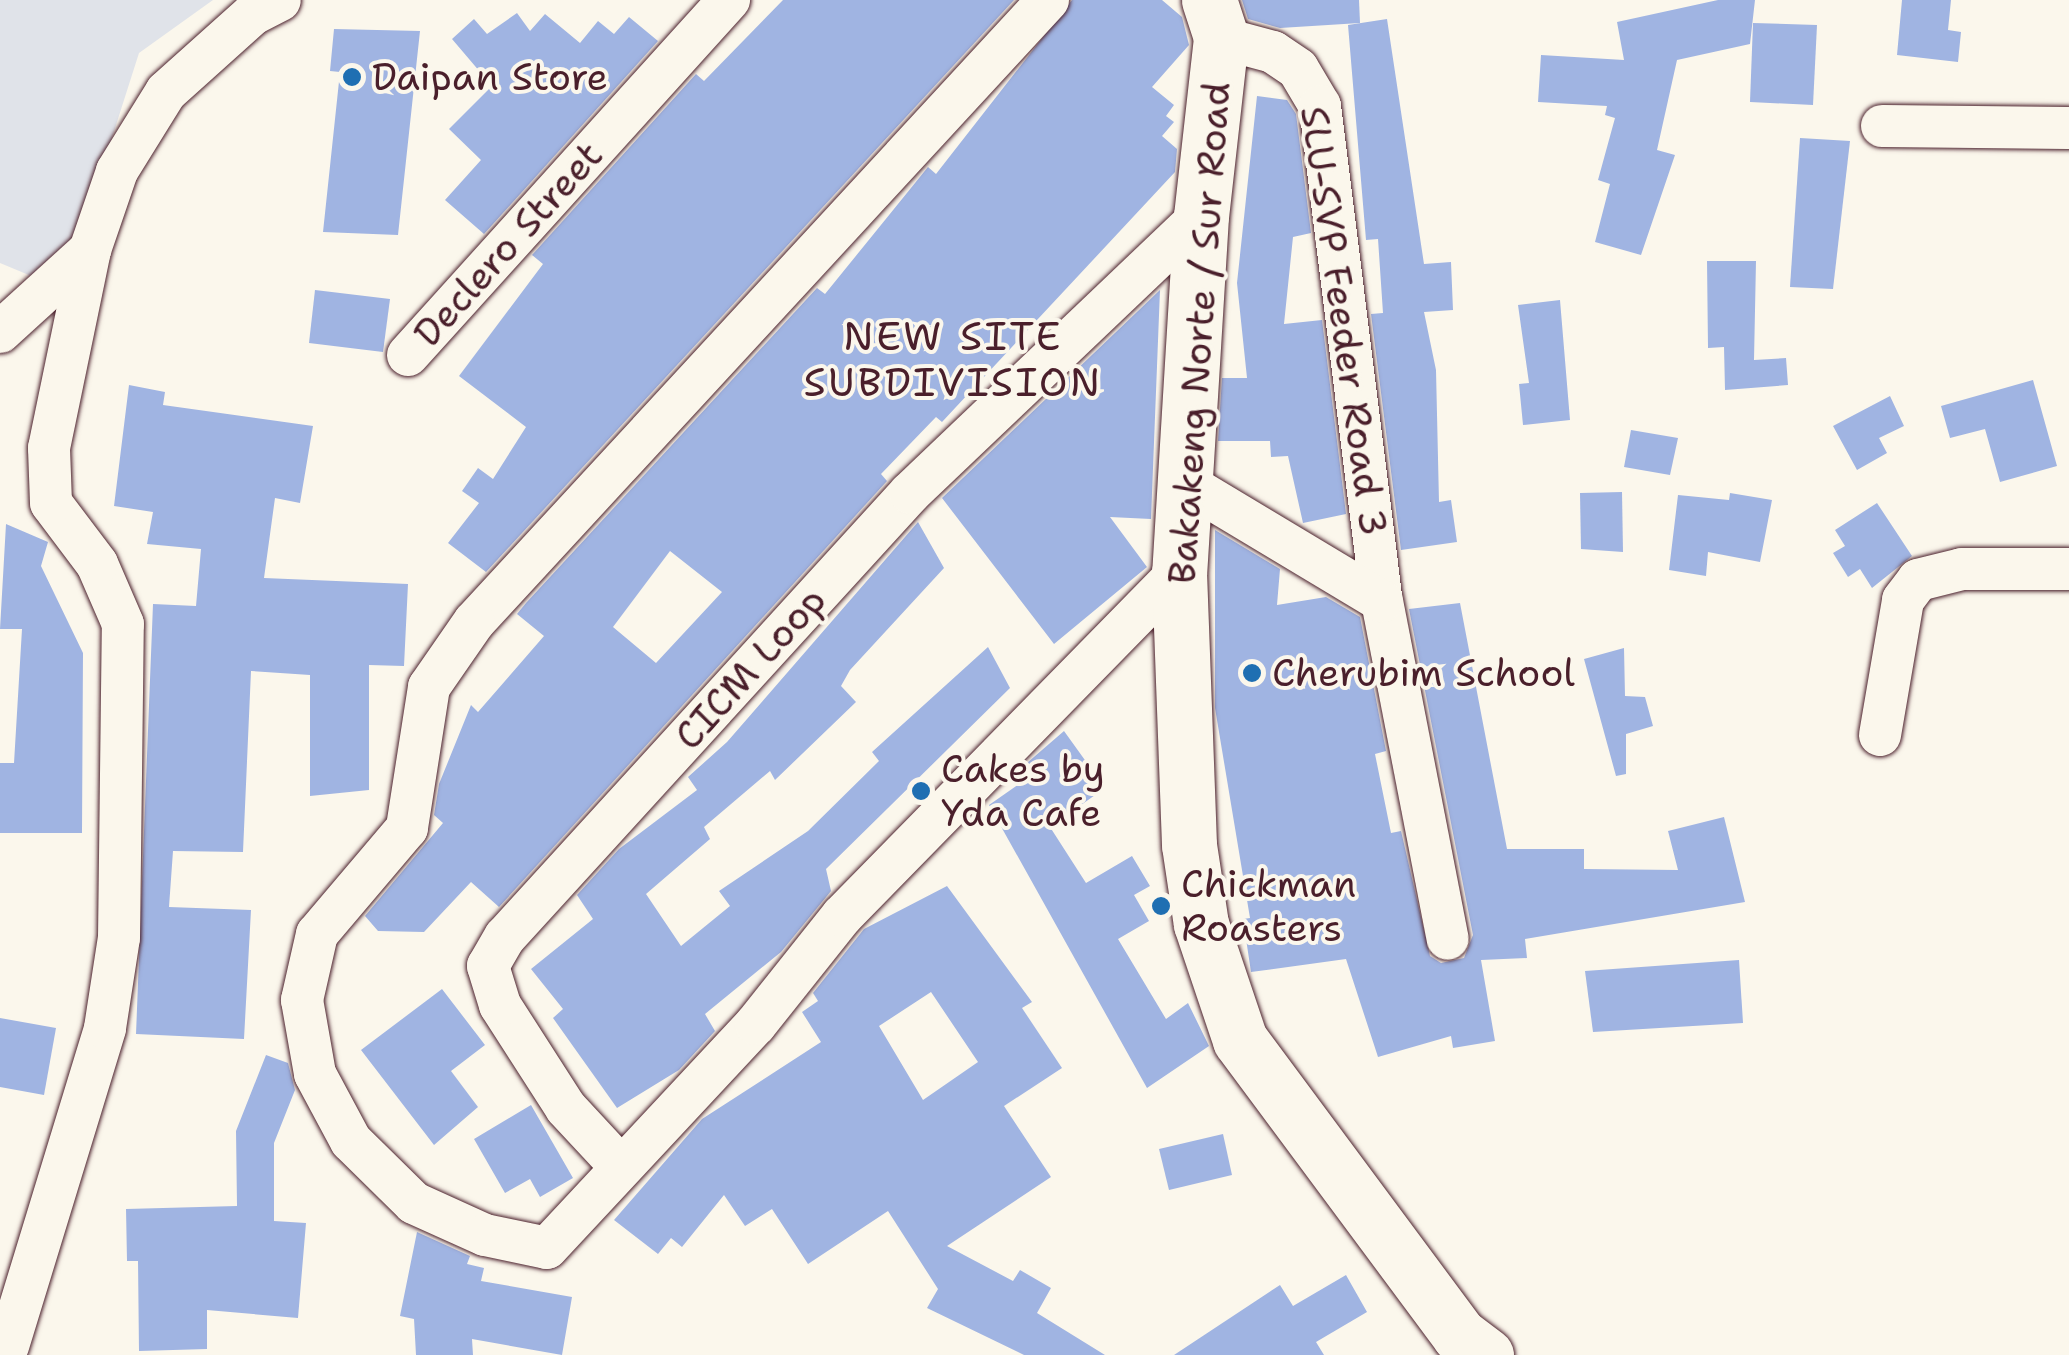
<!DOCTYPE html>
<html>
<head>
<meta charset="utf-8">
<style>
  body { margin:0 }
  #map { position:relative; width:2069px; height:1355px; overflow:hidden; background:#fbf7ec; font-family:"Shantell Sans",sans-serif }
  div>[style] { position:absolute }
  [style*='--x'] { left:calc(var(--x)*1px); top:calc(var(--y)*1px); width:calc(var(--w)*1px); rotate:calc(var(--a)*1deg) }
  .built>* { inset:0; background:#e0e3e9 }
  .building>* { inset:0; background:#a0b4e2 }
  .roads { filter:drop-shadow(0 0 2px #4a1f2b) drop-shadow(0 0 2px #4a1f2b) }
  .street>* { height:42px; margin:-21px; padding:0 21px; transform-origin:21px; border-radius:21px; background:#fbf7ec }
  .secondary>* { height:55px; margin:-27.5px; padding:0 27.5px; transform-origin:27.5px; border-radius:27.5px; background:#fbf7ec }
  .dots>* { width:28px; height:28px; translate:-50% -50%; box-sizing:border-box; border:5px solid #fbf7ec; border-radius:50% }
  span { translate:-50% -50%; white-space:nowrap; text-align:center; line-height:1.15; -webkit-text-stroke:8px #fbf7ec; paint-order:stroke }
  .poi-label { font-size:38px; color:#4a1f2b }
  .left { translate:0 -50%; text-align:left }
  .street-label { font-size:38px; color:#4a1f2b }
  .neighbourhood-label { font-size:40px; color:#4a1f2b; letter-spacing:2.5px }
</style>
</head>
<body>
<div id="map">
  <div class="built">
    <i style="clip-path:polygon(0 0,213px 0,139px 53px,79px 241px,36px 278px,0 263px)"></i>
  </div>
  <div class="building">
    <i style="clip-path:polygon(783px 0,1014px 0,486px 572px,448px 543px,479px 503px,462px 491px,478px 468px,493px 479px,526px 427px,459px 376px,543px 264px,532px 255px,696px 74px,704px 81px)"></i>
    <i style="clip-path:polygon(evenodd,1072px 0,1162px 0,1182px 17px,1189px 45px,1152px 87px,1174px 105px,1166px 116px,1174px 122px,1162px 136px,1177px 149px,1175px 172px,942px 422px,936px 417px,881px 474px,887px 481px,499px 907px,471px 882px,424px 932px,378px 931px,365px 916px,443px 823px,434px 815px,439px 784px,471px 705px,478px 712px,544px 636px,517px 614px,526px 603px,817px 288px,825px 294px,928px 167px,936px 174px,1072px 0,670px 551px,722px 592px,656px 663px,613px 627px,670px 551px)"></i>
    <i style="clip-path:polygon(1242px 0,1359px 0,1360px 23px,1280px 28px,1248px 19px)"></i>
    <i style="clip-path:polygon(1718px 0,1755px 0,1750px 44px,1677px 60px,1657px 150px,1675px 155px,1641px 255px,1595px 242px,1610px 184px,1598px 180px,1615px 118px,1605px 115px,1607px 106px,1538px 102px,1541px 55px,1624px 60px,1617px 22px)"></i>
    <i style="clip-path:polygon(1902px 0,1951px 0,1948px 30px,1961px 32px,1958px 62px,1897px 55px)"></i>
    <i style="clip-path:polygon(517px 13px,530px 31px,545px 14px,580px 43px,598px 21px,614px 34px,629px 17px,658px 41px,484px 234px,445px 200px,481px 160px,449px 129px,492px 86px,452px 39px,474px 19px,487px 34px)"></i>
    <i style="clip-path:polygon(1387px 19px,1424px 264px,1451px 262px,1453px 310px,1424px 312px,1436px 370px,1439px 502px,1451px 500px,1457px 542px,1401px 550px,1371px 314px,1383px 313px,1378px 239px,1366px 240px,1348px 25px)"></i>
    <i style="clip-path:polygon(1753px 23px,1817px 25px,1813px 105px,1750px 102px)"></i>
    <i style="clip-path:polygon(334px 29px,420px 31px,398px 235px,323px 232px,340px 72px,330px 71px)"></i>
    <i style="clip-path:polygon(1257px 96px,1287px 100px,1296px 114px,1311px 233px,1293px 237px,1284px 324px,1322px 320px,1346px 514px,1303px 523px,1288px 456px,1271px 457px,1270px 441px,1218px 441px,1222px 378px,1247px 378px,1237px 283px)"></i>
    <i style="clip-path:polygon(1800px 138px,1850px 141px,1833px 289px,1790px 287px)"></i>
    <i style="clip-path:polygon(1707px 261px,1756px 261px,1754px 360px,1786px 358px,1788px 385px,1725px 390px,1724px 347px,1708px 348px)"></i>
    <i style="clip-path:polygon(315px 290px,390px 299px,383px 352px,309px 343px)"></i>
    <i style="clip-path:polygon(1160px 290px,1151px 519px,1110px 517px,1147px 567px,1054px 644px,942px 498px)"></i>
    <i style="clip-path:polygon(1560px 300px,1570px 420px,1523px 425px,1519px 384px,1529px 383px,1518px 305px)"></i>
    <i style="clip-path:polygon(2033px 380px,2057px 466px,2000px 482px,1985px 429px,1950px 438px,1941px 406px)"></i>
    <i style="clip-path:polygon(129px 385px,165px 392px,163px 405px,313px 426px,300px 503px,275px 498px,264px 578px,408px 584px,404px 666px,369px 665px,369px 790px,310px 796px,310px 675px,251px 671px,243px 852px,173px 851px,169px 907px,251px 910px,244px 1039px,136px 1034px,153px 604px,196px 606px,201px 549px,147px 544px,153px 512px,114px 506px)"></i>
    <i style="clip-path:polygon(1890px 396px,1904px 426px,1879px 438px,1887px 453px,1857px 470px,1833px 426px)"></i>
    <i style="clip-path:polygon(1631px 430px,1678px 438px,1670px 475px,1624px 467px)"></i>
    <i style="clip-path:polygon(1622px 492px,1623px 552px,1581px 549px,1580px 493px)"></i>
    <i style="clip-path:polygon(1730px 493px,1772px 500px,1760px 562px,1708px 552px,1706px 576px,1669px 570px,1678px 495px,1729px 500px)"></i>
    <i style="clip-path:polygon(1877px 503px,1912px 556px,1872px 588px,1860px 569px,1848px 577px,1833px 553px,1845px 546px,1835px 530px)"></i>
    <i style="clip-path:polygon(918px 522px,944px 568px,850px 670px,841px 686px,856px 702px,775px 780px,770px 771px,704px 827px,710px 839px,646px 894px,681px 946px,730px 906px,719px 891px,808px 831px,879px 761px,872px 752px,988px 647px,1010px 688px,826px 869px,831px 891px,781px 952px,705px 1014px,715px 1031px,679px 1070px,617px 1108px,553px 1018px,563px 1009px,531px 969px,593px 919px,577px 895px,619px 849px,697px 790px,688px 777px,727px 742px)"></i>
    <i style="clip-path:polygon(6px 524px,48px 542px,41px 566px,83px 653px,82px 833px,0 833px,0 763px,14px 763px,22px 629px,0 629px)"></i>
    <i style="clip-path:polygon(1215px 530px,1280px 569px,1277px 605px,1326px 597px,1360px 617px,1386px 751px,1375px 754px,1391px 833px,1401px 831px,1430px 956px,1441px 963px,1464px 958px,1473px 935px,1409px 609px,1460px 603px,1507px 849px,1584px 849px,1584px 869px,1678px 870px,1668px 831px,1724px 817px,1745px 902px,1525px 939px,1527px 958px,1481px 960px,1495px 1041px,1453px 1048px,1451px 1036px,1378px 1057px,1346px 959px,1251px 972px,1243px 919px,1250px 918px,1215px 708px)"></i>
    <i style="clip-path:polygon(1624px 648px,1625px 696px,1645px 697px,1653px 726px,1626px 734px,1626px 774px,1616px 776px,1584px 659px)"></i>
    <i style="clip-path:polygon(1064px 731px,1105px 788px,1050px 827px,1086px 883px,1132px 856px,1150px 886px,1134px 895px,1149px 921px,1118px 939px,1166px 1019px,1188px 1003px,1209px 1046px,1147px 1088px,989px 805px,1022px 782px,1032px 770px,1027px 763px)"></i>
    <i style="clip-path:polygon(evenodd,947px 886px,1032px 1002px,1022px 1008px,1062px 1068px,1004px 1106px,1051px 1177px,947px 1246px,1013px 1281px,1020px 1270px,1051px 1288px,1037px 1313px,1105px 1355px,1024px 1355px,927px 1308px,938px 1289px,888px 1211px,808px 1264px,772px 1209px,745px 1226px,724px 1195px,682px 1247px,671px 1238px,658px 1254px,614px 1220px,702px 1119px,821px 1042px,802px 1012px,818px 1001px,813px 993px,864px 929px,947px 886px,931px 992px,978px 1062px,923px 1100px,879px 1026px,931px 992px)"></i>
    <i style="clip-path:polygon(1739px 960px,1743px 1023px,1593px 1032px,1585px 971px)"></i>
    <i style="clip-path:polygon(442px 989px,485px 1045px,451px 1071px,478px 1107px,434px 1145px,361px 1050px)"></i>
    <i style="clip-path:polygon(0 1018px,56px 1028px,44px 1095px,0 1087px)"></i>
    <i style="clip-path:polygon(266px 1055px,288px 1063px,295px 1090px,274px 1143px,274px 1221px,306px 1223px,298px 1318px,207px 1310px,207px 1349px,139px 1351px,138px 1261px,127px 1261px,126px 1209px,237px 1206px,236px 1131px)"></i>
    <i style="clip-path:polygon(531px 1105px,573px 1178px,540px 1197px,530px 1179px,505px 1193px,474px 1139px)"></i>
    <i style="clip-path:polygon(1223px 1134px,1232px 1175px,1169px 1190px,1159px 1149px)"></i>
    <i style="clip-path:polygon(417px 1232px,470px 1256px,467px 1264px,484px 1268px,481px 1281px,572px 1297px,562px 1355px,472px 1339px,473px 1355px,416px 1355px,414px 1319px,400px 1316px)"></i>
    <i style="clip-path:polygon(1346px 1275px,1367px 1312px,1316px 1342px,1324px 1355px,1174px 1355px,1280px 1285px,1293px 1306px)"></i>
  </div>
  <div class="roads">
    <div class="street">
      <i style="--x:1048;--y:0;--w:846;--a:132.7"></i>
      <i style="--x:474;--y:622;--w:79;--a:124.7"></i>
      <i style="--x:429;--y:687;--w:143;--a:98.9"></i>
      <i style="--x:407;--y:828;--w:139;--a:130.3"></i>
      <i style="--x:317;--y:934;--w:68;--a:102.8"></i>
      <i style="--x:302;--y:1000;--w:75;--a:80"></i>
      <i style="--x:315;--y:1074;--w:76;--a:61.8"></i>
      <i style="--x:351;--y:1141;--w:88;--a:44.5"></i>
      <i style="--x:414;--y:1203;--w:78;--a:24.3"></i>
      <i style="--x:485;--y:1235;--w:63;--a:11.8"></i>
      <i style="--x:547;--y:1248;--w:306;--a:-47"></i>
      <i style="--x:756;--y:1024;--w:138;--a:-51.5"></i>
      <i style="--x:842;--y:916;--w:482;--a:-45.6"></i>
      <i style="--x:1221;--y:38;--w:54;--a:15.1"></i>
      <i style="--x:1273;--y:52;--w:30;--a:34"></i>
      <i style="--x:1298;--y:69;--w:43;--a:59.3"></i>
      <i style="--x:1320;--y:106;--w:499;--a:82.9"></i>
      <i style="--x:1382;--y:601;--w:344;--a:79"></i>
      <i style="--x:1882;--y:126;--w:187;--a:0.6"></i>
      <i style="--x:0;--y:332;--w:122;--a:-42.3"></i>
      <i style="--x:408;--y:355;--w:479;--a:-47.9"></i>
      <i style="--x:1182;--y:481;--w:233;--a:31"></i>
      <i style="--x:1880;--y:735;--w:137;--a:-80.3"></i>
      <i style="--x:1903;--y:600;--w:25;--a:-53"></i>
      <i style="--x:1918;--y:580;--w:45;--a:-14"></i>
      <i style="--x:1962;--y:569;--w:107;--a:0"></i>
      <i style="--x:619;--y:1165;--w:78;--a:-132.9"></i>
      <i style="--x:566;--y:1108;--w:122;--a:-122.7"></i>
      <i style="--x:500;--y:1005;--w:41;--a:-107.1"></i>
      <i style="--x:488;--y:966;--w:34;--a:-60"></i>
      <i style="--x:505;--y:937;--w:601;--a:-47.63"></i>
      <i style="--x:910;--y:493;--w:402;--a:-43.6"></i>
      <i style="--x:8;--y:1346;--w:332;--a:-73"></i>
      <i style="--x:105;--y:1028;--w:91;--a:-81.2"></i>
      <i style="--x:119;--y:938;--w:314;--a:-89.3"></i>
      <i style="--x:123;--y:624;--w:65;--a:-113.4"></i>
      <i style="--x:97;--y:564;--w:76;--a:-127"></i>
      <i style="--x:51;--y:503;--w:55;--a:-92.1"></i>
      <i style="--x:49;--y:448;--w:202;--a:-78.3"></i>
      <i style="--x:90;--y:250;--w:83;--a:-71.1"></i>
      <i style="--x:117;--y:171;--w:93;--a:-58.2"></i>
      <i style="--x:166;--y:92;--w:117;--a:-41.9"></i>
      <i style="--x:253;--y:14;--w:30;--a:-27"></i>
    </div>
    <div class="secondary">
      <i style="--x:1209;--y:0;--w:40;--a:72"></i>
      <i style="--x:1221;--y:38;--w:179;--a:96.4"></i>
      <i style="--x:1201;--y:216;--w:357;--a:93.5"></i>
      <i style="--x:1179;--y:572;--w:273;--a:87.9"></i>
      <i style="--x:1189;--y:845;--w:80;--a:81.4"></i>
      <i style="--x:1201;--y:924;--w:122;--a:71.4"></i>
      <i style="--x:1240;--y:1040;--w:367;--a:53.4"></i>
      <i style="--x:1459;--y:1335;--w:34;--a:37"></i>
    </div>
  </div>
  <div class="dots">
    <i style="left:352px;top:77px;background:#1f6fb2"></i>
    <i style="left:1252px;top:673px;background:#1f6fb2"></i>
    <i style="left:921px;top:791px;background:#1f6fb2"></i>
    <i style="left:1161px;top:906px;background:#1f6fb2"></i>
  </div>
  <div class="poi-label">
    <span class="left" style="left:372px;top:77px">Daipan Store</span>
    <span class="left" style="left:1272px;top:673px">Cherubim School</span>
    <span class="left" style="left:941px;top:791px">Cakes by<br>Yda Cafe</span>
    <span class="left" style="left:1181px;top:906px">Chickman<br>Roasters</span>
  </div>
  <div class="street-label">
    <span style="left:508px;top:244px;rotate:-48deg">Declero Street</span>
    <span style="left:1344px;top:321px;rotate:82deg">SLU-SVP Feeder Road 3</span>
    <span style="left:1199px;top:333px;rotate:-86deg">Bakakeng Norte / Sur Road</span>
    <span style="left:750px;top:668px;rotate:-48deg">CICM Loop</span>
  </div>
  <div class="neighbourhood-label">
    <span style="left:953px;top:359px">NEW SITE<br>SUBDIVISION</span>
  </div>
</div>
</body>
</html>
